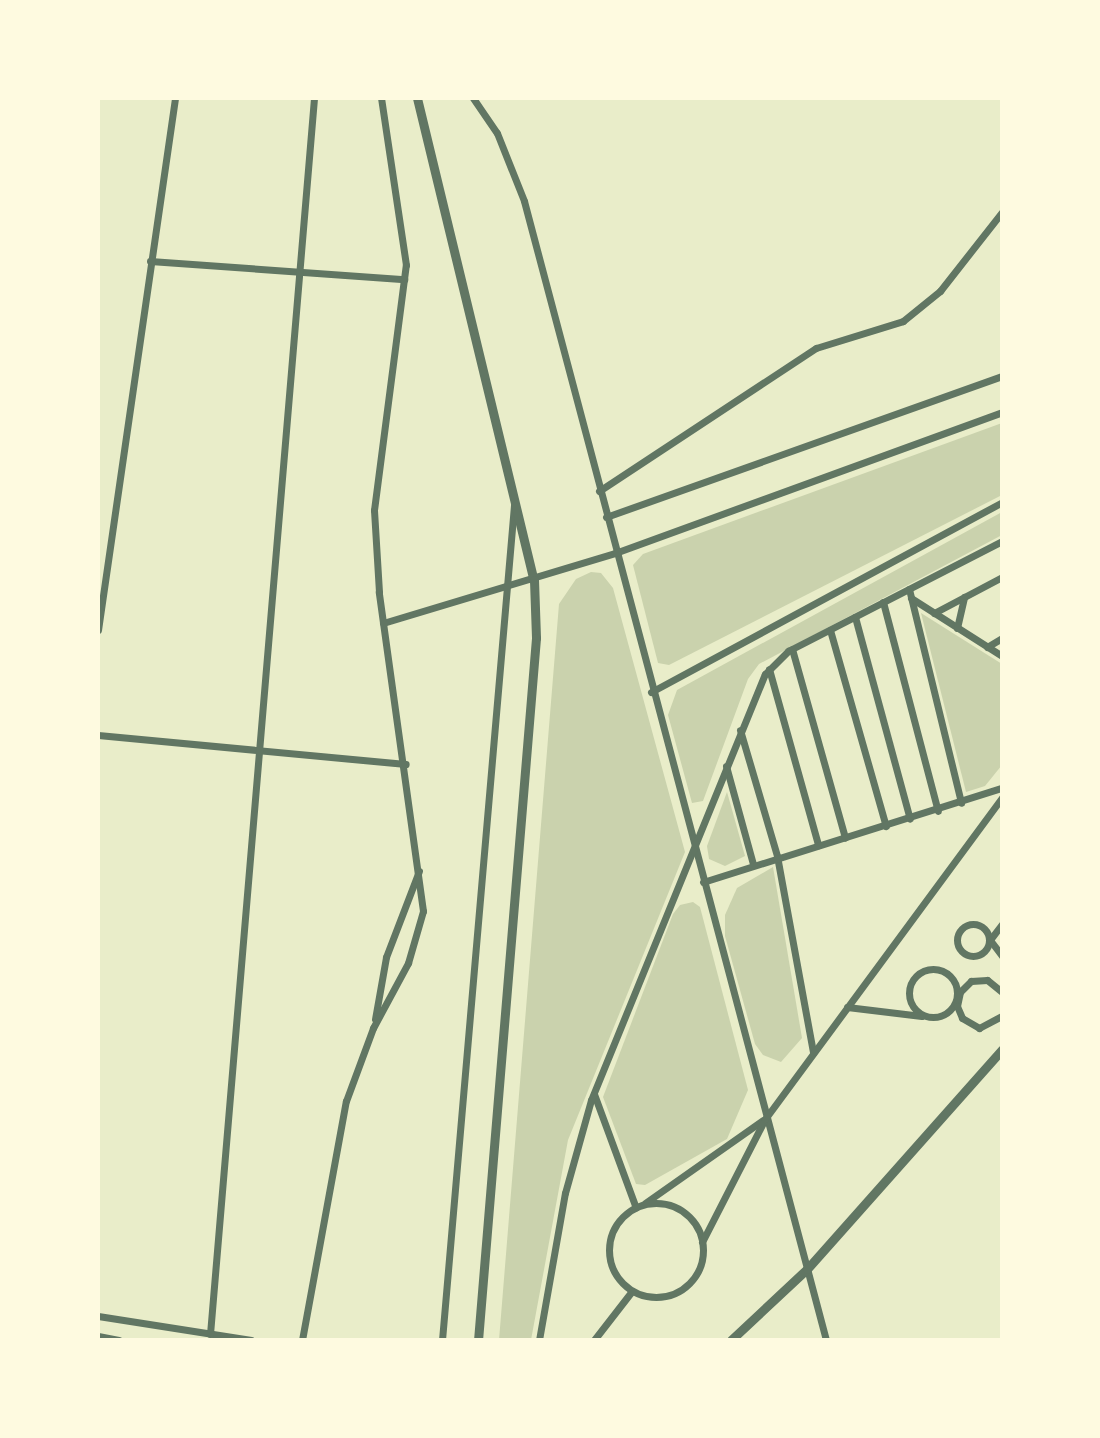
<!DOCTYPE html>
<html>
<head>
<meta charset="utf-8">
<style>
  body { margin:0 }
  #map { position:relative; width:1100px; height:1438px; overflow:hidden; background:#e9edc9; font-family:"Fira Sans",sans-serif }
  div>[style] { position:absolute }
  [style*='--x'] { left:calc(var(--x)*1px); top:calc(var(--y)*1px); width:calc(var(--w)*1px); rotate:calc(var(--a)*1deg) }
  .green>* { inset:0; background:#cad2ad }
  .minor>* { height:7px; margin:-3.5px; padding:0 3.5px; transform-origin:3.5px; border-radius:3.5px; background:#617663 }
  .minor>.ring { margin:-3.5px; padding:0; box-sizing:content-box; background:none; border:7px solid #617663; border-radius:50% }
  .tertiary>* { height:9px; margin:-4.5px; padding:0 4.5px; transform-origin:4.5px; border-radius:4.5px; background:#617663 }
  span { translate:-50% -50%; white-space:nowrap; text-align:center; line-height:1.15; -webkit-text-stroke:6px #fefae0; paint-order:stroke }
  .frame { position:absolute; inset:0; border:100px solid #fefae0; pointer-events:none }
</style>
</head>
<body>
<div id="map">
  <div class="green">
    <i style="clip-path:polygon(1002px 423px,1002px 495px,669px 665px,658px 663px,633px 565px,643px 554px)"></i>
    <i style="clip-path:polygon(1002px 512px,1002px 535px,759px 664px,748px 679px,703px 801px,692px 803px,668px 715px,677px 690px)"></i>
    <i style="clip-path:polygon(591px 572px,601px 573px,613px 588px,685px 852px,568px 1140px,531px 1340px,499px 1340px,559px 604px,576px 579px)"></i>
    <i style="clip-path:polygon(921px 613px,1002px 664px,1002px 765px,985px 786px,966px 792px)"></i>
    <i style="clip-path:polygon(727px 792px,745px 856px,725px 866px,709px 859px,707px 846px)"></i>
    <i style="clip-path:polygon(773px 867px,802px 1038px,781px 1062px,763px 1055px,755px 1044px,725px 936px,725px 915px,737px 888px)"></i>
    <i style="clip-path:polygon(693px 902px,700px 907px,748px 1090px,727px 1139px,645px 1185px,636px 1184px,603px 1097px,673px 914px,680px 905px)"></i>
  </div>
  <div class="minor">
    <i style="--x:473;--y:98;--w:42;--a:55.6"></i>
    <i style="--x:497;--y:133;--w:73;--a:68.3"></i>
    <i style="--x:524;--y:201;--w:1178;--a:75.15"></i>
    <i style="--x:150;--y:261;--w:255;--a:4.1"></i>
    <i style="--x:599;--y:491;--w:260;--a:-33.4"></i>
    <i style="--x:816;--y:348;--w:91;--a:-17.2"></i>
    <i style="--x:903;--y:321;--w:48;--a:-39"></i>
    <i style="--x:940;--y:291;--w:100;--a:-51.9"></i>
    <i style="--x:606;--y:517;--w:420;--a:-19.6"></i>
    <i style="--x:909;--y:589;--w:220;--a:76.3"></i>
    <i style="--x:911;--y:598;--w:108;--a:32.5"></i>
    <i style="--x:883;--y:602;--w:216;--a:75.3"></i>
    <i style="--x:934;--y:613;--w:77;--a:-27.9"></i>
    <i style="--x:855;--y:617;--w:209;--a:74.8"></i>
    <i style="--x:383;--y:623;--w:242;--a:-16.8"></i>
    <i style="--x:615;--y:553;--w:412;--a:-20"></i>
    <i style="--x:957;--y:628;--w:32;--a:-77"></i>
    <i style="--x:98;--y:630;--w:538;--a:-81.76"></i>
    <i style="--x:830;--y:630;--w:204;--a:74.1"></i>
    <i style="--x:987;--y:647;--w:17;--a:-31"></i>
    <i style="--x:792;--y:649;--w:196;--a:74.3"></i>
    <i style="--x:769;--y:669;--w:183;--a:74.4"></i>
    <i style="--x:651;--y:692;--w:399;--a:-28.4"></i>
    <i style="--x:740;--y:730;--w:131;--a:73.6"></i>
    <i style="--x:777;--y:856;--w:200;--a:79.6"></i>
    <i style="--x:98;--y:735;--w:309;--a:5.4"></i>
    <i style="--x:726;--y:766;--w:102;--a:74.6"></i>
    <i style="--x:703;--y:882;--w:313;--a:-17.5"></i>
    <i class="ring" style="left:957px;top:924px;width:25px;height:25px"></i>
    <i style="--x:1002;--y:924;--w:20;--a:127"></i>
    <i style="--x:990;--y:940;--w:20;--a:53"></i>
    <i class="ring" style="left:909px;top:969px;width:41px;height:41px"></i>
    <i style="--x:1002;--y:992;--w:19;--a:-141"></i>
    <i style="--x:987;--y:980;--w:16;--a:176"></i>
    <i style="--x:971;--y:981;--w:16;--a:135"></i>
    <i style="--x:960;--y:992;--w:14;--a:102"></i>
    <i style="--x:957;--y:1006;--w:13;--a:67"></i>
    <i style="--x:962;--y:1018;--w:20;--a:30"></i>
    <i style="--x:979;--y:1028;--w:26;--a:-28"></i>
    <i style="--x:847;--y:1007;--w:75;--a:6.9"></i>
    <i style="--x:375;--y:1019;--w:63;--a:-79.9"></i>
    <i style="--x:386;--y:957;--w:92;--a:-69"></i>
    <i style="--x:594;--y:1094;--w:121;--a:69.8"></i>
    <i style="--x:645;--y:1203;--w:144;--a:-35.1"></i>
    <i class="ring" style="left:609px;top:1203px;width:87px;height:87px"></i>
    <i style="--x:702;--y:1242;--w:138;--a:-62.9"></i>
    <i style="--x:765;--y:1119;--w:400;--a:-53.6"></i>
    <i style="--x:98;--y:1316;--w:155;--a:8.9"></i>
    <i style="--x:210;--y:1334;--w:1240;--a:-85.19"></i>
    <i style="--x:98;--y:1336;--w:21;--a:11"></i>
    <i style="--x:302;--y:1340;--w:243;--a:-79.6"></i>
    <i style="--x:346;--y:1101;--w:78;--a:-69.7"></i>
    <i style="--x:373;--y:1028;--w:74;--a:-61.7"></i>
    <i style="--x:408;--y:963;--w:54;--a:-73.9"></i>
    <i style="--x:423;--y:911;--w:322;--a:-97.9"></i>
    <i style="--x:379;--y:592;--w:82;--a:-93.5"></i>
    <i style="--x:374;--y:510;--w:247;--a:-82.6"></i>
    <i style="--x:406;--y:265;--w:169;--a:-98.5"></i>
    <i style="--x:442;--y:1340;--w:838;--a:-85.07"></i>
    <i style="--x:539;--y:1340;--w:149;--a:-80"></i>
    <i style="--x:565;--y:1193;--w:97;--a:-74.4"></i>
    <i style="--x:591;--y:1100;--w:460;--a:-67.8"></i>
    <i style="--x:765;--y:674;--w:33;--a:-45"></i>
    <i style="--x:788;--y:651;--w:241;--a:-27.2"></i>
    <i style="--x:594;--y:1340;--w:62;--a:-52.2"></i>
  </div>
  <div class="tertiary">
    <i style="--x:417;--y:98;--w:496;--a:76.4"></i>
    <i style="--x:534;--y:580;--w:58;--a:88"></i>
    <i style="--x:536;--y:638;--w:704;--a:94.72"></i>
    <i style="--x:731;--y:1340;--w:104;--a:-43.1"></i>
    <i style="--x:807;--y:1269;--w:294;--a:-48.4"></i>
  </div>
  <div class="frame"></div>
</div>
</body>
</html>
